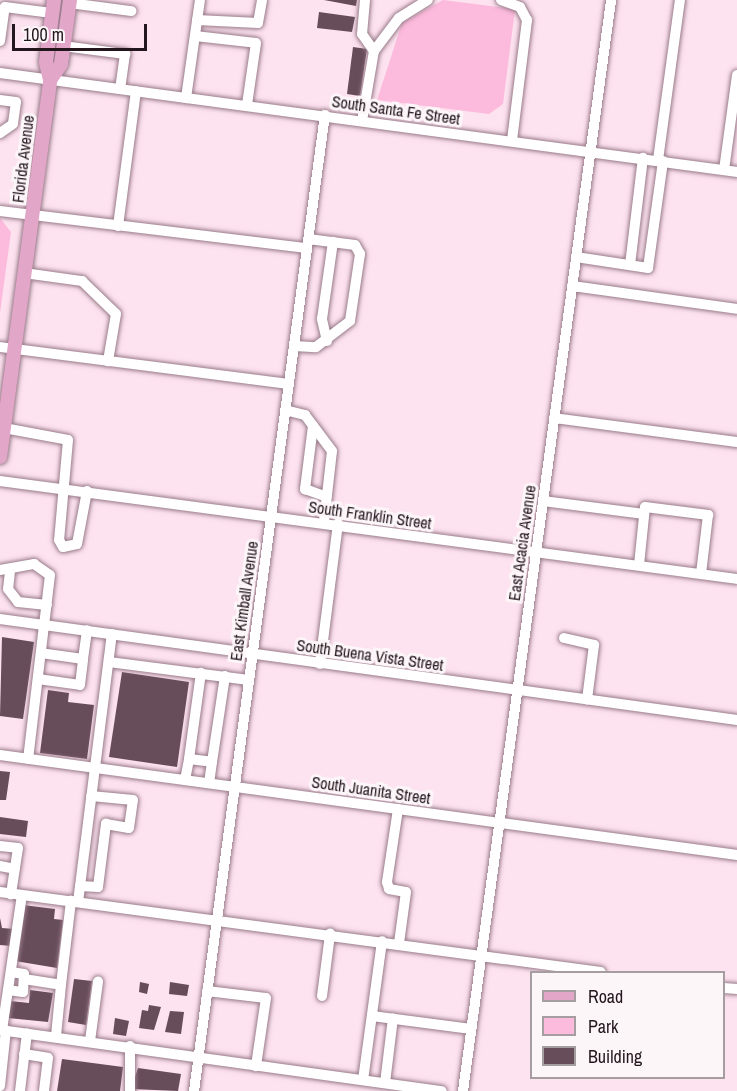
<!DOCTYPE html>
<html>
<head>
<meta charset="utf-8">
<style>
  body { margin:0 }
  #map { position:relative; width:737px; height:1091px; overflow:hidden; background:#fde2ef; font-family:"Archivo Narrow",sans-serif }
  div>[style] { position:absolute }
  [style*='--x'] { left:calc(var(--x)*1px); top:calc(var(--y)*1px); width:calc(var(--w)*1px); rotate:calc(var(--a)*1deg) }
  .green>* { inset:0; background:#fcbadc }
  .building>* { inset:0; background:#674c59 }
  .roads { filter:drop-shadow(0 0 2px #997b8a) drop-shadow(0 0 2px #997b8a) }
  .minor>* { height:10px; margin:-5px; padding:0 5px; transform-origin:5px; border-radius:5px; background:#fff }
  .major>* { height:14px; margin:-7px; padding:0 7px; transform-origin:7px; border-radius:7px; background:#e2a7c8 }
  span { translate:-50% -50%; white-space:nowrap; text-align:center; line-height:1.15; -webkit-text-stroke:6px #fdf6f9; paint-order:stroke }
  .street-label { font-size:16px; color:#23171d }
  .legend { position:absolute; left:530px; top:971px; width:195px; height:108px; box-sizing:border-box; background:#fdf6f9; border:2px solid #a69da1; margin:0; padding:8px 10px; list-style:none; font-size:18px; color:#23171d }
  .legend li { display:flex; align-items:center; gap:12px; height:30px }
  .legend b { width:30px; border:2px solid #a69da1 }
  .scale { position:absolute; left:12px; top:24px; width:135px; height:27px; box-sizing:border-box; border:3px solid #23171d; border-top:0; padding-left:8px; font-size:18px; line-height:21px; white-space:nowrap; color:#23171d; -webkit-text-stroke:4px #fdf6f9; paint-order:stroke }
</style>
</head>
<body>
<div id="map">
  <div class="green">
    <i style="clip-path:polygon(443px 0,515px 9px,503px 104px,489px 114px,377px 100px,402px 23px)"></i>
    <i style="clip-path:polygon(0 218px,11px 232px,0 313px)"></i>
  </div>
  <div class="building">
    <i style="clip-path:polygon(324px 0,357px 0,356px 6px)"></i>
    <i style="clip-path:polygon(319px 12px,355px 17px,352px 32px,317px 28px)"></i>
    <i style="clip-path:polygon(353px 47px,367px 49px,360px 96px,347px 94px)"></i>
    <i style="clip-path:polygon(2px 637px,34px 642px,23px 719px,0 716px)"></i>
    <i style="clip-path:polygon(122px 672px,189px 682px,177px 767px,109px 757px)"></i>
    <i style="clip-path:polygon(48px 690px,69px 693px,68px 702px,94px 705px,87px 759px,40px 753px)"></i>
    <i style="clip-path:polygon(0 771px,10px 772px,6px 800px,0 800px)"></i>
    <i style="clip-path:polygon(0 817px,28px 821px,26px 837px,0 834px)"></i>
    <i style="clip-path:polygon(23px 905px,55px 909px,54px 919px,63px 920px,57px 968px,15px 961px)"></i>
    <i style="clip-path:polygon(0 918px,2px 928px,14px 929px,12px 946px,0 945px)"></i>
    <i style="clip-path:polygon(74px 979px,92px 981px,86px 1025px,68px 1022px)"></i>
    <i style="clip-path:polygon(140px 982px,149px 984px,147px 994px,139px 992px)"></i>
    <i style="clip-path:polygon(170px 982px,189px 985px,187px 996px,169px 994px)"></i>
    <i style="clip-path:polygon(30px 990px,53px 993px,48px 1022px,8px 1018px,10px 1001px,29px 1003px)"></i>
    <i style="clip-path:polygon(149px 1005px,161px 1007px,154px 1030px,139px 1028px,142px 1010px,148px 1011px)"></i>
    <i style="clip-path:polygon(170px 1011px,184px 1012px,181px 1034px,165px 1032px)"></i>
    <i style="clip-path:polygon(115px 1018px,129px 1021px,126px 1036px,113px 1034px)"></i>
    <i style="clip-path:polygon(62px 1059px,123px 1067px,120px 1091px,57px 1091px)"></i>
    <i style="clip-path:polygon(138px 1068px,181px 1074px,178px 1091px,131px 1089px)"></i>
  </div>
  <div class="roads">
    <div class="minor">
      <i style="--x:365;--y:0;--w:34;--a:95"></i>
      <i style="--x:362;--y:34;--w:21;--a:55"></i>
      <i style="--x:501;--y:0;--w:20;--a:20"></i>
      <i style="--x:520;--y:7;--w:15;--a:62"></i>
      <i style="--x:527;--y:20;--w:122;--a:97.1"></i>
      <i style="--x:69;--y:3;--w:63;--a:7.4"></i>
      <i style="--x:197;--y:20;--w:61;--a:2.8"></i>
      <i style="--x:258;--y:23;--w:23;--a:-80"></i>
      <i style="--x:195;--y:36;--w:61;--a:6.5"></i>
      <i style="--x:256;--y:43;--w:63;--a:98.3"></i>
      <i style="--x:0;--y:41;--w:34;--a:-82"></i>
      <i style="--x:5;--y:7;--w:47;--a:7.3"></i>
      <i style="--x:63;--y:46;--w:63;--a:7.4"></i>
      <i style="--x:125;--y:54;--w:35;--a:98"></i>
      <i style="--x:0;--y:73;--w:744;--a:7.65"></i>
      <i style="--x:186;--y:98;--w:99;--a:-81.9"></i>
      <i style="--x:0;--y:100;--w:16;--a:7"></i>
      <i style="--x:16;--y:102;--w:22;--a:98"></i>
      <i style="--x:13;--y:124;--w:16;--a:145"></i>
      <i style="--x:362;--y:121;--w:71;--a:-80.3"></i>
      <i style="--x:374;--y:51;--w:41;--a:-52.9"></i>
      <i style="--x:399;--y:18;--w:34;--a:-32"></i>
      <i style="--x:658;--y:160;--w:162;--a:-82.2"></i>
      <i style="--x:724;--y:170;--w:96;--a:-82.2"></i>
      <i style="--x:0;--y:211;--w:309;--a:6.9"></i>
      <i style="--x:118;--y:226;--w:136;--a:-82.4"></i>
      <i style="--x:576;--y:257;--w:73;--a:8.7"></i>
      <i style="--x:648;--y:268;--w:108;--a:-82"></i>
      <i style="--x:630;--y:265;--w:108;--a:-83.1"></i>
      <i style="--x:24;--y:273;--w:59;--a:7.9"></i>
      <i style="--x:82;--y:281;--w:47;--a:44.1"></i>
      <i style="--x:116;--y:314;--w:48;--a:99.7"></i>
      <i style="--x:572;--y:286;--w:167;--a:7.9"></i>
      <i style="--x:327;--y:341;--w:23;--a:-103"></i>
      <i style="--x:322;--y:319;--w:78;--a:-81.9"></i>
      <i style="--x:294;--y:346;--w:22;--a:3"></i>
      <i style="--x:316;--y:347;--w:43;--a:-37.4"></i>
      <i style="--x:350;--y:321;--w:68;--a:-81.5"></i>
      <i style="--x:360;--y:254;--w:10;--a:-119"></i>
      <i style="--x:355;--y:245;--w:47;--a:-172.7"></i>
      <i style="--x:0;--y:347;--w:290;--a:7.3"></i>
      <i style="--x:285;--y:410;--w:21;--a:14"></i>
      <i style="--x:305;--y:415;--w:45;--a:53.1"></i>
      <i style="--x:332;--y:451;--w:70;--a:96.5"></i>
      <i style="--x:554;--y:418;--w:185;--a:7.5"></i>
      <i style="--x:313;--y:426;--w:64;--a:97.2"></i>
      <i style="--x:305;--y:489;--w:23;--a:20"></i>
      <i style="--x:4;--y:428;--w:65;--a:10.6"></i>
      <i style="--x:68;--y:440;--w:100;--a:95.1"></i>
      <i style="--x:59;--y:540;--w:8;--a:60"></i>
      <i style="--x:63;--y:547;--w:14;--a:-12"></i>
      <i style="--x:77;--y:544;--w:54;--a:-79.3"></i>
      <i style="--x:0;--y:481;--w:743;--a:7.57"></i>
      <i style="--x:543;--y:501;--w:102;--a:7.3"></i>
      <i style="--x:639;--y:565;--w:58;--a:-84.1"></i>
      <i style="--x:645;--y:507;--w:64;--a:7.2"></i>
      <i style="--x:708;--y:515;--w:59;--a:96.8"></i>
      <i style="--x:0;--y:570;--w:35;--a:-10"></i>
      <i style="--x:34;--y:564;--w:19;--a:35"></i>
      <i style="--x:50;--y:575;--w:185;--a:96.8"></i>
      <i style="--x:10;--y:571;--w:18;--a:96"></i>
      <i style="--x:8;--y:589;--w:16;--a:52"></i>
      <i style="--x:18;--y:602;--w:29;--a:6"></i>
      <i style="--x:0;--y:619;--w:744;--a:7.8"></i>
      <i style="--x:564;--y:638;--w:31;--a:13"></i>
      <i style="--x:594;--y:645;--w:55;--a:97.3"></i>
      <i style="--x:83;--y:659;--w:29;--a:-82"></i>
      <i style="--x:109;--y:662;--w:141;--a:7.3"></i>
      <i style="--x:320;--y:664;--w:142;--a:-82.7"></i>
      <i style="--x:38;--y:679;--w:42;--a:8.1"></i>
      <i style="--x:80;--y:685;--w:26;--a:-83"></i>
      <i style="--x:83;--y:659;--w:42;--a:-171.9"></i>
      <i style="--x:0;--y:755;--w:744;--a:7.73"></i>
      <i style="--x:189;--y:759;--w:87;--a:-82.1"></i>
      <i style="--x:212;--y:762;--w:87;--a:-81.4"></i>
      <i style="--x:185;--y:780;--w:21;--a:-79"></i>
      <i style="--x:189;--y:759;--w:23;--a:7"></i>
      <i style="--x:212;--y:762;--w:21;--a:98"></i>
      <i style="--x:398;--y:809;--w:74;--a:98.6"></i>
      <i style="--x:387;--y:882;--w:7;--a:74"></i>
      <i style="--x:389;--y:889;--w:17;--a:10"></i>
      <i style="--x:406;--y:892;--w:51;--a:97.8"></i>
      <i style="--x:0;--y:846;--w:18;--a:6"></i>
      <i style="--x:18;--y:848;--w:47;--a:98.7"></i>
      <i style="--x:0;--y:866;--w:15;--a:11"></i>
      <i style="--x:80;--y:886;--w:18;--a:3"></i>
      <i style="--x:98;--y:887;--w:64;--a:-82.8"></i>
      <i style="--x:106;--y:824;--w:23;--a:10"></i>
      <i style="--x:129;--y:828;--w:28;--a:-82"></i>
      <i style="--x:133;--y:800;--w:42;--a:-174.6"></i>
      <i style="--x:0;--y:892;--w:606;--a:7.58"></i>
      <i style="--x:78;--y:902;--w:270;--a:-82.8"></i>
      <i style="--x:24;--y:979;--w:37;--a:9"></i>
      <i style="--x:61;--y:985;--w:51;--a:95.6"></i>
      <i style="--x:61;--y:985;--w:85;--a:-83.2"></i>
      <i style="--x:724;--y:988;--w:13;--a:4"></i>
      <i style="--x:8;--y:990;--w:15;--a:8"></i>
      <i style="--x:23;--y:992;--w:18;--a:-87"></i>
      <i style="--x:24;--y:974;--w:13;--a:-171"></i>
      <i style="--x:207;--y:991;--w:59;--a:6.8"></i>
      <i style="--x:266;--y:998;--w:69;--a:98.4"></i>
      <i style="--x:322;--y:996;--w:63;--a:-82.6"></i>
      <i style="--x:372;--y:1016;--w:100;--a:7.5"></i>
      <i style="--x:0;--y:1030;--w:446;--a:7.9"></i>
      <i style="--x:2;--y:1030;--w:136;--a:-81.6"></i>
      <i style="--x:90;--y:1041;--w:60;--a:-82.3"></i>
      <i style="--x:24;--y:1054;--w:24;--a:9"></i>
      <i style="--x:48;--y:1058;--w:33;--a:97"></i>
      <i style="--x:363;--y:1080;--w:140;--a:-82.2"></i>
      <i style="--x:385;--y:1083;--w:65;--a:-83"></i>
      <i style="--x:0;--y:1086;--w:56;--a:-83.9"></i>
      <i style="--x:20;--y:1091;--w:58;--a:-83.1"></i>
      <i style="--x:130;--y:1091;--w:45;--a:-90"></i>
      <i style="--x:194;--y:1091;--w:985;--a:-82.36"></i>
      <i style="--x:463;--y:1091;--w:1101;--a:-82.27"></i>
    </div>
    <div class="major">
      <i style="--x:50;--y:80;--w:19;--a:-55"></i>
      <i style="--x:61;--y:64;--w:65;--a:-82"></i>
      <i style="--x:0;--y:457;--w:380;--a:-82.4"></i>
      <i style="--x:50;--y:80;--w:18;--a:-103"></i>
      <i style="--x:46;--y:62;--w:63;--a:-82.6"></i>
    </div>
  </div>
  <div class="street-label">
    <span style="left:396px;top:110px;rotate:8deg">South Santa Fe Street</span>
    <span style="left:23px;top:159px;rotate:-83deg">Florida Avenue</span>
    <span style="left:370px;top:515px;rotate:8deg">South Franklin Street</span>
    <span style="left:522px;top:543px;rotate:-82deg">East Acacia Avenue</span>
    <span style="left:244px;top:601px;rotate:-82deg">East Kimball Avenue</span>
    <span style="left:370px;top:655px;rotate:8deg">South Buena Vista Street</span>
    <span style="left:371px;top:790px;rotate:8deg">South Juanita Street</span>
  </div>
  <ul class="legend">
  <li><b style="height:8px;background:#e2a7c8"></b>Road</li>
  <li><b style="height:16px;background:#fcbadc"></b>Park</li>
  <li><b style="height:16px;background:#674c59"></b>Building</li>
  </ul>
  <div class="scale">100 m</div>
</div>
</body>
</html>
